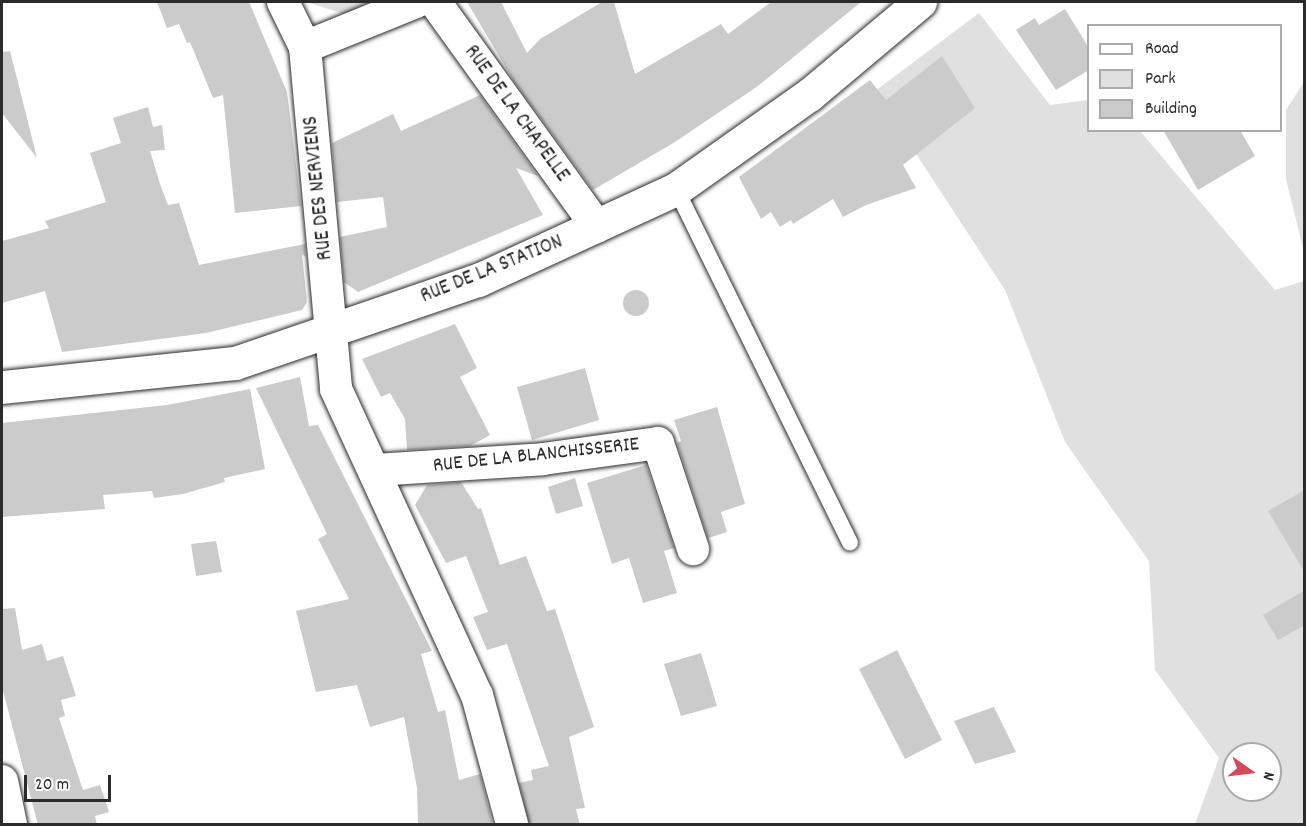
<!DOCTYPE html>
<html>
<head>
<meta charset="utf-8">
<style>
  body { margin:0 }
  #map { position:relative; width:1306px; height:826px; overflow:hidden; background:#fff; font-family:Dekko,sans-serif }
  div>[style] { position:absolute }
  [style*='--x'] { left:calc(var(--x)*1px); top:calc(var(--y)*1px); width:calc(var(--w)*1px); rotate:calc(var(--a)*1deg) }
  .green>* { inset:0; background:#e0e0e0 }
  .building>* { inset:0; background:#cbcbcb }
  .round { border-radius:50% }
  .roads { filter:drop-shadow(0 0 2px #2b2b2b) drop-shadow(0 0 2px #2b2b2b) }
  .lane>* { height:16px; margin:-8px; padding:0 8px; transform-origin:8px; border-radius:8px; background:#fff }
  .street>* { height:32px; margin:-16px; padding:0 16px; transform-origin:16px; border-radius:16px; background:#fff }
  .primary>* { height:33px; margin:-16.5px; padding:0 16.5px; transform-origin:16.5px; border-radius:16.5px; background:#fff }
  span { translate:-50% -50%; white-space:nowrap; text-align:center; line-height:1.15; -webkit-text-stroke:6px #fff; paint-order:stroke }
  .street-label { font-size:21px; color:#2b2b2b }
  .frame { position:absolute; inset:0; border:3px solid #2b2b2b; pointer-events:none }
  .legend { position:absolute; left:1087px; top:24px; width:195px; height:108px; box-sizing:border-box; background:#fff; border:2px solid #aaa; margin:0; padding:8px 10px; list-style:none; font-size:18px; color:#2b2b2b }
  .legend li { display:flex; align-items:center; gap:12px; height:30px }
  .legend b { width:30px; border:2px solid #aaa }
  .north { position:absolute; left:1222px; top:742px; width:60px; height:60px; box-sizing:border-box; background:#fff; border:2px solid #aaa; border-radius:50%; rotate:104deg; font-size:16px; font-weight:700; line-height:24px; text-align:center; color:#2b2b2b }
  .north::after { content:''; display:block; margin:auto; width:21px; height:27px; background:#d1495b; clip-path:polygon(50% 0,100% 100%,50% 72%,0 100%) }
  .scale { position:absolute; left:24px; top:775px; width:87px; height:27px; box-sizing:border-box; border:3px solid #2b2b2b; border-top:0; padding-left:8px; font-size:18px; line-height:21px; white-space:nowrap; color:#2b2b2b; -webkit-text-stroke:4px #fff; paint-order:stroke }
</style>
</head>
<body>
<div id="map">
  <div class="green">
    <i style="clip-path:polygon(306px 2px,370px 2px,345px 14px)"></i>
    <i style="clip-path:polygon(evenodd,979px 13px,1050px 105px,1088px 100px,1088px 130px,1140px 131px,1275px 290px,1304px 281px,1304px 824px,1195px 824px,1219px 758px,1155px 670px,1149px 561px,1065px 442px,1005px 290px,875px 91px,979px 13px,1234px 754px,1270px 754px,1270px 790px,1234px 790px,1234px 754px)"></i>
    <i style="clip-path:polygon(1304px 82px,1304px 252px,1286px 179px,1286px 110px)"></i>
  </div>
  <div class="building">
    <i style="clip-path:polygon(157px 2px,249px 2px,287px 92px,301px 206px,235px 213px,223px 95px,213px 98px,190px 42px,187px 43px,179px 24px,167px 28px)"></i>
    <i style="clip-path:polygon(467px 2px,501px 2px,527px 53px,540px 39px,602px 2px,614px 2px,635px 74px,721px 24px,728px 34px,771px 2px,861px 2px,758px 86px,675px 142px,593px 190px,515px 83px)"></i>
    <i style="clip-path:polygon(1065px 9px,1089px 48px,1089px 70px,1056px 90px,1016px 30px,1035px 18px,1039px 25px)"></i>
    <i style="clip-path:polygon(10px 51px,37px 158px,2px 113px,2px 52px)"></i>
    <i style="clip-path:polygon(942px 56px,975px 108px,903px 165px,916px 188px,866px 205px,843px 217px,833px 199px,793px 224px,791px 220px,780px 227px,771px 212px,761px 219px,739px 177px,870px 80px,886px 100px)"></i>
    <i style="clip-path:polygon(480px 95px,538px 176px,516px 168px,543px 215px,358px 292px,344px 282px,340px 237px,387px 227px,383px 197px,337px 202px,332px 143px,393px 114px,401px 131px)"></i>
    <i style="clip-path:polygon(148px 107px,153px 127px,162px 125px,165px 150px,150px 151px,160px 184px,168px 205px,179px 203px,199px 265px,305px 244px,306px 257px,302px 254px,307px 302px,302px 310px,206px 333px,62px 352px,45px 291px,2px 303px,2px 241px,49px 228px,45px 221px,106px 202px,90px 153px,121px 143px,113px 118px)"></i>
    <i style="clip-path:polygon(1163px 130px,1240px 130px,1255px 156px,1198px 190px)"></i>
    <i class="round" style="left:623px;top:290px;width:26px;height:26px"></i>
    <i style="clip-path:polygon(455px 324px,477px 368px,460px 377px,490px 435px,470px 446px,407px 450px,405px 419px,390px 393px,381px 397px,362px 359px)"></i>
    <i style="clip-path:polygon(585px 368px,599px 420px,532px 440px,517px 387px)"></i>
    <i style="clip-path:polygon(300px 377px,309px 426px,318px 425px,432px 651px,421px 654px,438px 712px,445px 710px,459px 780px,480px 774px,493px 825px,418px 825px,417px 788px,404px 717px,370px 727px,357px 685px,316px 692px,296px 611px,349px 599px,318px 539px,327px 534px,256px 388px)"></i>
    <i style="clip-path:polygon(250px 389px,265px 469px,224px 478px,225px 482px,183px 494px,154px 498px,152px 491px,103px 495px,105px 509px,2px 517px,2px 423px,167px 405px)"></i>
    <i style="clip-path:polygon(717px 407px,745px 504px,721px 512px,727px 532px,708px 538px,677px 443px,681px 441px,674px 420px)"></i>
    <i style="clip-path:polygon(646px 465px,674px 548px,664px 551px,677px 593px,643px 603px,629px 558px,612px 564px,587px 483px)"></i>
    <i style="clip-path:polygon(575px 478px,583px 506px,556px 514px,548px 487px)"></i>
    <i style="clip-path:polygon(461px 482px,478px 509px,481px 508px,500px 565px,526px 556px,547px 611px,555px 609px,594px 727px,569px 737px,585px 808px,576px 809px,580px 825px,529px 825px,519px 783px,533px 780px,531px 770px,549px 766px,507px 644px,487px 650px,473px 617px,488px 612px,466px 556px,446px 563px,415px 505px,427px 485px)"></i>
    <i style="clip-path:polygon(1305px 490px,1305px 573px,1268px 511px)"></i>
    <i style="clip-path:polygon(216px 541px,222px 572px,196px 576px,191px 544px)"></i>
    <i style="clip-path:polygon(1305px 590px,1305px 625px,1278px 640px,1263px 615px)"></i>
    <i style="clip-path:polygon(15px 608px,22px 650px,42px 644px,47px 661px,63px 656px,76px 696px,61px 700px,65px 716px,59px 718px,83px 790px,100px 785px,109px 812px,95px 816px,97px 825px,38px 825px,2px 687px,2px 609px)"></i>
    <i style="clip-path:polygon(897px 650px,942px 740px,905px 759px,859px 669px)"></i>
    <i style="clip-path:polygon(701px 653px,717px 706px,681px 716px,664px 664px)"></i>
    <i style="clip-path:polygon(994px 707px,1016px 752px,975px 764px,954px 721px)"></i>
  </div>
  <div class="roads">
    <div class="lane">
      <i style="--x:676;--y:189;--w:394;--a:63.8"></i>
    </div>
    <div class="street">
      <i style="--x:283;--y:2;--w:50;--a:63.9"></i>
      <i style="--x:305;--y:47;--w:120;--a:-22.1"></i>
      <i style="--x:435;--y:2;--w:277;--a:54.2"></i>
      <i style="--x:305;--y:47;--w:343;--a:84.8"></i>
      <i style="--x:336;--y:389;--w:337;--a:65.3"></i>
      <i style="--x:477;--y:695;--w:134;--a:74.8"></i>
      <i style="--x:375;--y:470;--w:168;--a:-3.7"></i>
      <i style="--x:543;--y:459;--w:116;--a:-7.9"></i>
      <i style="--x:658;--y:443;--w:112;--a:71.7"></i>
      <i style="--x:2;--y:781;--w:44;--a:78.2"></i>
    </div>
    <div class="primary">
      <i style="--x:2;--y:387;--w:234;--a:-5.9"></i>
      <i style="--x:235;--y:363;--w:257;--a:-18.9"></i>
      <i style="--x:478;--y:280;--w:218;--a:-24.7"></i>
      <i style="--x:676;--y:189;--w:163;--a:-35.3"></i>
      <i style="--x:809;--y:95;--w:145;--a:-40"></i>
    </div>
  </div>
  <div class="street-label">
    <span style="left:516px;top:114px;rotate:54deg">RUE DE LA CHAPELLE</span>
    <span style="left:319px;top:188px;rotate:-96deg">RUE DES NERVIENS</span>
    <span style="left:492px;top:270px;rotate:-22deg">RUE DE LA STATION</span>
    <span style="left:536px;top:456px;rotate:-6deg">RUE DE LA BLANCHISSERIE</span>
  </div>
  <div class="frame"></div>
  <ul class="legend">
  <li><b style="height:8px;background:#fff"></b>Road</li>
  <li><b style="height:16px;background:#e0e0e0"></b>Park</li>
  <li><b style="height:16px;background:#cbcbcb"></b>Building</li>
  </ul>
  <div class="north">N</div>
  <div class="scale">20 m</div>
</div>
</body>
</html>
